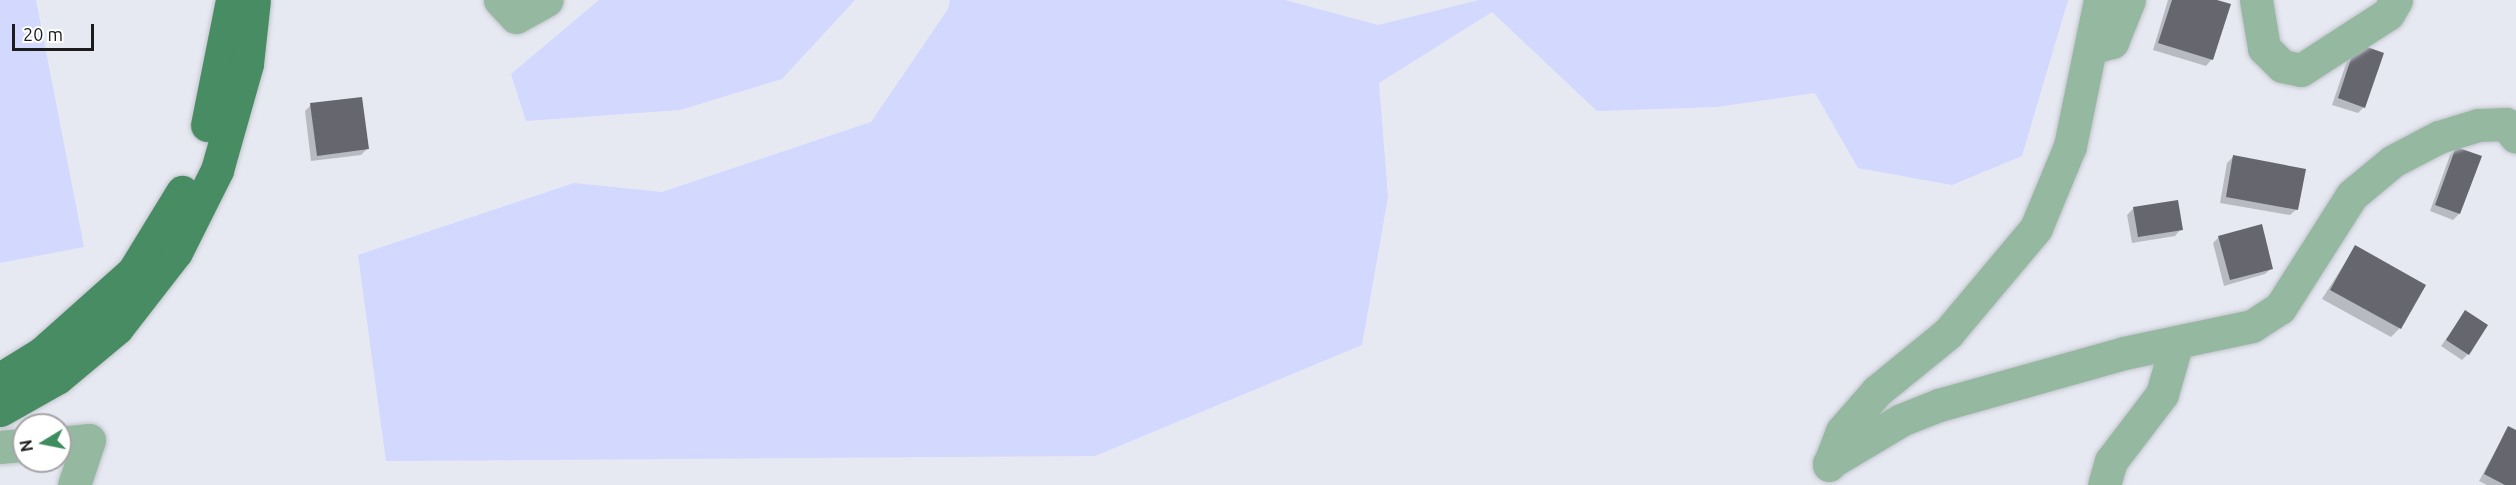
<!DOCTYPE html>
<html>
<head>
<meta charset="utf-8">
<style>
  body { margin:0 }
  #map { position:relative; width:2516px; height:485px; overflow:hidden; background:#e7e9f2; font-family:Ubuntu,sans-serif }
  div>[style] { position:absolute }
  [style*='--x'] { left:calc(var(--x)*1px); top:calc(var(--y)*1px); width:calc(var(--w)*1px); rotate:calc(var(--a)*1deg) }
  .green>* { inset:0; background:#d2d8fe }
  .shadow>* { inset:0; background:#0003 }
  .building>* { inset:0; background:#65666e }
  .roads { filter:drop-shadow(0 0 2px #c2c4cc) drop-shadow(0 0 2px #c2c4cc) }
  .minor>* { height:33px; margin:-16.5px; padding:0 16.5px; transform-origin:16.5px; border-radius:16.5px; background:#95b8a0 }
  .major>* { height:33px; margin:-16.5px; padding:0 16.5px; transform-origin:16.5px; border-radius:16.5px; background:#478c62 }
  span { translate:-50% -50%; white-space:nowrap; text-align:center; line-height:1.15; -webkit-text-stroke:6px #fff; paint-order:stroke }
  .north { position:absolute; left:12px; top:413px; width:60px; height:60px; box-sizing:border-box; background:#fff; border:2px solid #a4a4a5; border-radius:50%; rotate:260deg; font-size:16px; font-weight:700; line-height:24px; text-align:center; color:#1c1c1f }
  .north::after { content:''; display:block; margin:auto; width:21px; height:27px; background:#3d8d5e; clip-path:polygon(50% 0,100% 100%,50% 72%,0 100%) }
  .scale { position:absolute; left:12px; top:24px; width:82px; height:27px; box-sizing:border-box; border:3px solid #1c1c1f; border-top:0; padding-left:8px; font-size:18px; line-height:21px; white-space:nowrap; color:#1c1c1f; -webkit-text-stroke:4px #fff; paint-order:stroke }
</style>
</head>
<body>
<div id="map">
  <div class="green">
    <i style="clip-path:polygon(0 0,36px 0,84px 247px,0 263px)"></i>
    <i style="clip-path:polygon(599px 0,855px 0,782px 79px,680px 110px,526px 121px,511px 74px)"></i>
    <i style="clip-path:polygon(950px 0,1285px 0,1378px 25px,1479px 0,2068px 0,2022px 156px,1952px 185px,1858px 168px,1815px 93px,1717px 107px,1597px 111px,1492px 12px,1379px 83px,1388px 197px,1362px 345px,1095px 456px,386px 461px,358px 255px,574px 183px,662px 192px,871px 122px,948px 9px)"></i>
  </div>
  <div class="shadow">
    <i style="clip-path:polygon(2168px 0,2211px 0,2212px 59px,2206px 66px,2153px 50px)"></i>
    <i style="clip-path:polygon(2350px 52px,2364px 107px,2358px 113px,2332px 105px)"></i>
    <i style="clip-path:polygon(311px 105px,368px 148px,361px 155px,311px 161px,305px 111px)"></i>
    <i style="clip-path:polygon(2456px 149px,2459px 214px,2453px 220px,2430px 211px,2450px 155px)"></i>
    <i style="clip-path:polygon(2233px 157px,2297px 209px,2290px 215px,2220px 203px,2227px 163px)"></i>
    <i style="clip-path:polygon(2134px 208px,2181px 229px,2175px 236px,2132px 243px,2127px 215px)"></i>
    <i style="clip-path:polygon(2219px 237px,2272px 268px,2265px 274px,2224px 286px,2213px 243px)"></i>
    <i style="clip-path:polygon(2355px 247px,2400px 328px,2391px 337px,2322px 299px)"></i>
    <i style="clip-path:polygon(2465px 312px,2468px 354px,2462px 360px,2441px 346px)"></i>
    <i style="clip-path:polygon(2508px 428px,2516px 432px,2516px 485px,2487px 485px,2479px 481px)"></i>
  </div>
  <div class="building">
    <i style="clip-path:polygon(2172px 0,2217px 0,2231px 4px,2213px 60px,2158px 43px)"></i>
    <i style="clip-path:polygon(2356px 43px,2384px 53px,2365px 108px,2338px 98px)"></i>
    <i style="clip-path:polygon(362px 97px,369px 149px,317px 156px,310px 103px)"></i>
    <i style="clip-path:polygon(2456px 147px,2482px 156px,2460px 214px,2435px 205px)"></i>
    <i style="clip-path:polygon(2233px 155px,2306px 169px,2298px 210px,2226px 197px)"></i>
    <i style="clip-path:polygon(2178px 200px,2183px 230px,2138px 237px,2133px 207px)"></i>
    <i style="clip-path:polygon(2262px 224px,2273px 269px,2230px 280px,2218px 236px)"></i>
    <i style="clip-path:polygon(2355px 245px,2426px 285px,2401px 329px,2330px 290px)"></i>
    <i style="clip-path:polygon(2465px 310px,2488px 325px,2469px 355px,2446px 340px)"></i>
    <i style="clip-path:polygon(2508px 426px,2516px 430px,2516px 485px,2505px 485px,2484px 474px)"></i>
  </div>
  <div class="roads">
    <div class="minor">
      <i style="--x:500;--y:0;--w:23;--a:47"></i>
      <i style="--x:516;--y:17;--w:35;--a:-29"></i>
      <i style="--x:2256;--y:0;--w:49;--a:80.5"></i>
      <i style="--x:2264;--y:48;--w:25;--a:45"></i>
      <i style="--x:2282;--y:66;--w:19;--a:12"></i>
      <i style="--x:2301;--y:70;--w:103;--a:-32.8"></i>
      <i style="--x:2388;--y:14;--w:16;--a:-60"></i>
      <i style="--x:2093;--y:47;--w:20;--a:-15"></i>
      <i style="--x:2112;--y:42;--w:45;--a:-68"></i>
      <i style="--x:60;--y:443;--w:29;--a:-6"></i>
      <i style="--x:89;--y:440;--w:47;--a:108.4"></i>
      <i style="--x:0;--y:447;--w:24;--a:-5"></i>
      <i style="--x:1829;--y:463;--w:84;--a:-30.8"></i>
      <i style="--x:1901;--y:420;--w:41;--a:-21.5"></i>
      <i style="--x:1939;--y:405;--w:192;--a:-15.7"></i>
      <i style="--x:2124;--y:353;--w:131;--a:-11.9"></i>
      <i style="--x:2252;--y:326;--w:33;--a:-33"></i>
      <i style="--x:2280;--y:308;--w:134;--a:-57.5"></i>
      <i style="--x:2352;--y:195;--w:53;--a:-39.7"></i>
      <i style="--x:2393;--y:161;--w:52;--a:-27.6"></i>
      <i style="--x:2439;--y:137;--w:41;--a:-17.1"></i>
      <i style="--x:2478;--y:125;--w:28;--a:-2"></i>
      <i style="--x:2506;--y:124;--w:16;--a:52"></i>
      <i style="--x:1829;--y:465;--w:36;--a:-69"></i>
      <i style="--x:1842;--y:431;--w:53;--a:-48.8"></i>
      <i style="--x:1877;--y:391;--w:92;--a:-39.2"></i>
      <i style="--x:1948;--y:333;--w:137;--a:-50"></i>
      <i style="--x:2036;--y:228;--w:89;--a:-67.5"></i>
      <i style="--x:2070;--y:146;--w:149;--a:-78.4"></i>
      <i style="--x:2104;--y:485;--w:25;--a:-74"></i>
      <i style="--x:2111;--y:461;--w:84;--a:-52.7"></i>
      <i style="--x:2162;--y:394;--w:54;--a:-73.9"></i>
    </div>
    <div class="major">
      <i style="--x:207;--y:125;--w:127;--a:-78.7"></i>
      <i style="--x:0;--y:379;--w:49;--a:-31.8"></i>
      <i style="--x:42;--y:353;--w:122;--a:-41.7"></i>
      <i style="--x:133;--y:272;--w:94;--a:-58.5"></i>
      <i style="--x:0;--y:410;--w:65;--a:-29.3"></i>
      <i style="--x:57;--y:378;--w:78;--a:-39.8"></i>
      <i style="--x:117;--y:328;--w:96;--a:-52.2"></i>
      <i style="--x:176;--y:252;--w:92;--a:-63.4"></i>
      <i style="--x:217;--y:170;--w:110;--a:-74.2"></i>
      <i style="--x:247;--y:64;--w:64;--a:-83.8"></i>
    </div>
  </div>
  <div class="north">N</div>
  <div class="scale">20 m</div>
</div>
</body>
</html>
